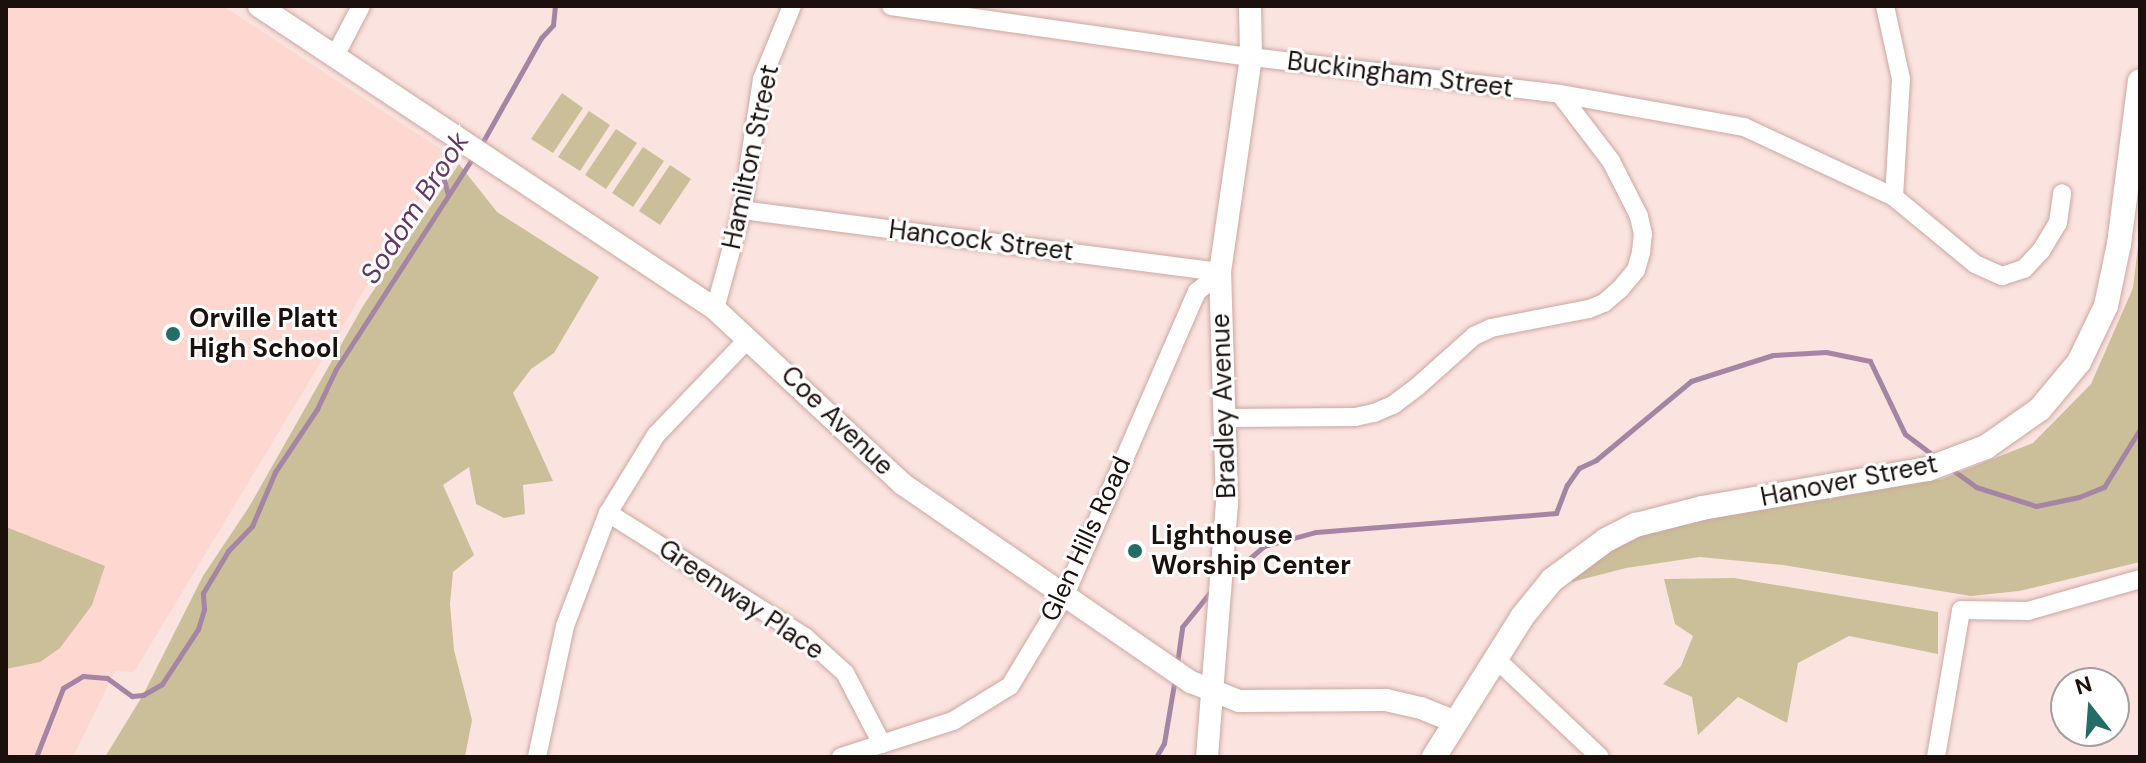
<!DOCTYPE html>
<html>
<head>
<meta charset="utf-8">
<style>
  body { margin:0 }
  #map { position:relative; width:2146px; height:763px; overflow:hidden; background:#fbe3df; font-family:"DM Sans",sans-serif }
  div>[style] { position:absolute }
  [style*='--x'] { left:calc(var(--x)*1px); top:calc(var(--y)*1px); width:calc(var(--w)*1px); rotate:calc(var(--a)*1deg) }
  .built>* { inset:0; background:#fdd7d0 }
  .green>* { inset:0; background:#cbbf99 }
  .stream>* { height:5px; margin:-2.5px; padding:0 2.5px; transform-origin:2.5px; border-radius:2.5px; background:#a584a4 }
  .roads { filter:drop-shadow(0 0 2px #cca7a1) drop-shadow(0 0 2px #cca7a1) }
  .minor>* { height:18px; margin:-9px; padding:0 9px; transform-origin:9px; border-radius:9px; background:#fff }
  .tertiary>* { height:22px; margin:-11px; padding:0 11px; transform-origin:11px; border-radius:11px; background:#fff }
  .secondary>* { height:24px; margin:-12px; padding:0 12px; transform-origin:12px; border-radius:12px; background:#fff }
  .dots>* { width:22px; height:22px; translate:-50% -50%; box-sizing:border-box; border:4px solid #fff; border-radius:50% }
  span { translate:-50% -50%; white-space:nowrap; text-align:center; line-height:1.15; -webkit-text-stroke:6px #fff; paint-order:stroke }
  .street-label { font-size:26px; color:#1c100d }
  .poi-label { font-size:26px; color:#1c100d; font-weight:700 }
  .left { translate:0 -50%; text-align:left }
  .water-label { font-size:28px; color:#643764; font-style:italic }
  .frame { position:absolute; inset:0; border:8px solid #1c100d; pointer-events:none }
  .north { position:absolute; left:2050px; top:667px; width:80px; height:80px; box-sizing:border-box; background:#fff; border:2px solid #a49f9e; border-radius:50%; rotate:343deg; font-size:22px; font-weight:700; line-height:32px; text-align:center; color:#1c100d }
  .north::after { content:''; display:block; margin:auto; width:28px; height:36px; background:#246d66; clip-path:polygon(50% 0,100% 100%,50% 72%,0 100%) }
</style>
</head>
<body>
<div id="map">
  <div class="built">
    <i style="clip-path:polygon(6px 6px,223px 6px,447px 153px,134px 672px,115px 671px,73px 757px,6px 757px)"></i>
  </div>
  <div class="green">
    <i style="clip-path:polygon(562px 93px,583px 108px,553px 153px,531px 139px)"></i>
    <i style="clip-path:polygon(589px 111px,610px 125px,580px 171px,558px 157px)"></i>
    <i style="clip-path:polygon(616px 129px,637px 143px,606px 189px,585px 175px)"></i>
    <i style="clip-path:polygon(643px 147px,664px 161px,633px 207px,612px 193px)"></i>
    <i style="clip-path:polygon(459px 164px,497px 212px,599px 277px,554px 353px,531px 369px,513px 393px,553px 481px,523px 485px,525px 514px,504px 518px,476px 504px,469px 467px,443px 485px,474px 555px,453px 572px,450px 604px,454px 650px,472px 720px,465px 757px,105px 757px,143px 695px,203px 576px,249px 507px,363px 306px)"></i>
    <i style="clip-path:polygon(670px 165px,691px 179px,660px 225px,639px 211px)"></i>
    <i style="clip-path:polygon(2140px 229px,2140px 562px,2019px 591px,1971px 596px,1783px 565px,1700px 557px,1626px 568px,1572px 582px,1564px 575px,1610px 544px,1667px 522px,1942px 479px,2033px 443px,2091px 384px,2133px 288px)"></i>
    <i style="clip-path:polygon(6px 527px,105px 566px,92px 605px,60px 648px,40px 662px,6px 669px)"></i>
    <i style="clip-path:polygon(1734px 578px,1938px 612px,1938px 654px,1849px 636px,1798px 663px,1787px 723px,1738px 697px,1698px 735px,1692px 697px,1663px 684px,1681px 666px,1693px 636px,1675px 624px,1664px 579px)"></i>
  </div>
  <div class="stream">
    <i style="--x:481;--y:145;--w:123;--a:-60.7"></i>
    <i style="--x:541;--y:38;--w:18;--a:-47"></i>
    <i style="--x:553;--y:25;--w:19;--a:-84"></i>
    <i style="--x:440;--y:165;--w:30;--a:75"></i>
    <i style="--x:1950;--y:468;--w:32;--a:36"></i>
    <i style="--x:1976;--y:487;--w:63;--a:17.6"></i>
    <i style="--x:2036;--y:506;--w:44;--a:-11.8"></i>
    <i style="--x:2079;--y:497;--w:27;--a:-22"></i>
    <i style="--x:2104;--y:487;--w:68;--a:-58.2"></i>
    <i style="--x:1229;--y:576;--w:46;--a:-40.6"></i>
    <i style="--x:1264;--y:546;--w:54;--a:-15.1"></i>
    <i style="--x:1316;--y:532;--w:241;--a:-4.5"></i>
    <i style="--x:1556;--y:513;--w:30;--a:-69"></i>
    <i style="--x:1567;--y:485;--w:21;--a:-55"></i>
    <i style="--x:1579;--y:468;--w:19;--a:-25"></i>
    <i style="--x:1596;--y:460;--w:124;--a:-39.7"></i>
    <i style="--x:1691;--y:381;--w:86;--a:-17.6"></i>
    <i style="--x:1773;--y:355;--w:53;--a:-3.2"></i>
    <i style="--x:1826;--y:352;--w:45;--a:11.6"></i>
    <i style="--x:1870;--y:361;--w:81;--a:64.4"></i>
    <i style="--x:1905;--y:434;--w:39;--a:37"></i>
    <i style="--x:1177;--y:664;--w:37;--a:-82"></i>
    <i style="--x:1182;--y:627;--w:48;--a:-51"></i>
    <i style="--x:36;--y:757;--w:74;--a:-68.6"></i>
    <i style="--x:63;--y:688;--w:23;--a:-31"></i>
    <i style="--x:83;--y:676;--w:24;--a:5"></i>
    <i style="--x:107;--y:678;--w:31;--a:36"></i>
    <i style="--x:132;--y:696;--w:11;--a:-5"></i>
    <i style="--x:143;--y:695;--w:22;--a:-30"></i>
    <i style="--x:162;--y:684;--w:66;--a:-56.8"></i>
    <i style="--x:198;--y:629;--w:21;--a:-73"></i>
    <i style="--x:204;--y:609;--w:16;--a:-94"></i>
    <i style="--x:203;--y:593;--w:49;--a:-59.2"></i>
    <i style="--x:228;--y:551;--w:35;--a:-46"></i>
    <i style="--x:252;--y:526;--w:59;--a:-66.9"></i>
    <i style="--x:275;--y:472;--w:76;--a:-56.3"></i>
    <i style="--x:317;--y:409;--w:44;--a:-64.6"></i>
    <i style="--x:336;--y:369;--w:254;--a:-57.1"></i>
    <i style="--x:1156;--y:757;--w:16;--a:-60"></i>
    <i style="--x:1164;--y:743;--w:66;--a:-80.4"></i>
  </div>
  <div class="roads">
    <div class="minor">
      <i style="--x:891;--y:6;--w:364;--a:8.1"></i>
      <i style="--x:1251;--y:57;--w:311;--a:6.8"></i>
      <i style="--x:1560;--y:94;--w:187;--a:10.2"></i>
      <i style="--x:1744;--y:127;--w:166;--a:25"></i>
      <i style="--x:1894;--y:197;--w:105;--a:39.6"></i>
      <i style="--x:1975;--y:264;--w:30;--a:24"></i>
      <i style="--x:2002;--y:276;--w:23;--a:-18"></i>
      <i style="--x:2024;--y:269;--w:25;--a:-47"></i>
      <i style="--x:2041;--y:251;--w:33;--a:-59"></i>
      <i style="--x:2058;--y:223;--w:30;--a:-82"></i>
      <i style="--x:1885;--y:6;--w:75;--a:77.6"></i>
      <i style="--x:1901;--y:79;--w:118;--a:93.4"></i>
      <i style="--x:335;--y:56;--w:56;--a:-62.5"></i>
      <i style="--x:742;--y:210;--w:482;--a:7.4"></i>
      <i style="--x:715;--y:309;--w:103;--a:-74.7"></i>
      <i style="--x:742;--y:210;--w:133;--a:-81.3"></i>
      <i style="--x:762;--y:79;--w:79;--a:-67.7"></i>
      <i style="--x:1225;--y:418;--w:130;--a:-0.4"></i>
      <i style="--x:1355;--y:417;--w:19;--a:-12"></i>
      <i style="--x:1374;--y:413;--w:21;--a:-23"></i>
      <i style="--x:1393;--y:405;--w:30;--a:-37"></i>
      <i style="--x:1417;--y:387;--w:76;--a:-41.8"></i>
      <i style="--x:1474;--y:336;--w:19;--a:-25"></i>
      <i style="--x:1491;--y:328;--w:100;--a:-11"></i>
      <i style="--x:1589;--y:309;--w:16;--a:-22"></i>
      <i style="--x:1604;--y:303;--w:23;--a:-41"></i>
      <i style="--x:1621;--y:288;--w:23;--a:-50"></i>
      <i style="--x:1636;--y:270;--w:19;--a:-74"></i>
      <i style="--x:1641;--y:252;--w:18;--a:-84"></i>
      <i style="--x:1643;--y:234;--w:18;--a:-103"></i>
      <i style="--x:1639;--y:216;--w:62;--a:-117"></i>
      <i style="--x:1611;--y:161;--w:84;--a:-127.3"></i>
      <i style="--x:608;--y:513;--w:233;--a:32.2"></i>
      <i style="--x:805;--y:637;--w:54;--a:42"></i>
      <i style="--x:845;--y:673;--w:80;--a:62.5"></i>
      <i style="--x:1495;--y:658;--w:144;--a:43.3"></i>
      <i style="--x:537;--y:757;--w:134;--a:-77.9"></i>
      <i style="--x:565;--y:626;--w:121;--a:-69.2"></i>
      <i style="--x:608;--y:513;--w:92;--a:-58.4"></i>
      <i style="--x:656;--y:435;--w:134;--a:-46.2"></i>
      <i style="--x:841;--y:757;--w:118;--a:-17.8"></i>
      <i style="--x:953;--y:721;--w:67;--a:-31.6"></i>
      <i style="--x:1010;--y:686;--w:106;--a:-58.9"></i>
      <i style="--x:1065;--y:595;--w:331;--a:-66.5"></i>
      <i style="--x:1197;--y:292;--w:30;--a:-41"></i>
      <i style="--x:1936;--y:757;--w:149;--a:-80.3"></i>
      <i style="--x:1961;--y:610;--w:67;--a:0.9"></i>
      <i style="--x:2028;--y:611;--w:116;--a:-15.9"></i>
    </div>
    <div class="tertiary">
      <i style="--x:259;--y:6;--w:547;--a:33.6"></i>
      <i style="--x:715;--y:309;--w:258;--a:43"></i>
      <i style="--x:904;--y:485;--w:348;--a:34.5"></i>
      <i style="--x:1191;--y:682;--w:52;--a:21.6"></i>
      <i style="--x:1239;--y:701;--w:147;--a:-0.4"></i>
      <i style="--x:1386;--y:700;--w:36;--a:13"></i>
      <i style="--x:1421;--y:708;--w:38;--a:22"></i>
      <i style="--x:1207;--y:757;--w:253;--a:-85.5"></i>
      <i style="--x:1227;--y:505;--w:233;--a:-91.7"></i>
      <i style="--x:1220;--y:272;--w:217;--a:-81.8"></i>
      <i style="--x:1251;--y:57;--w:51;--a:-91.1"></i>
    </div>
    <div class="secondary">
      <i style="--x:1434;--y:757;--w:165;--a:-57.8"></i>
      <i style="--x:1522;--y:617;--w:48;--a:-51"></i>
      <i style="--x:1552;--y:580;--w:67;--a:-36.5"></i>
      <i style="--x:1606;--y:540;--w:34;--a:-27"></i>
      <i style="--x:1636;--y:525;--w:68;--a:-14.4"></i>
      <i style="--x:1702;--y:508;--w:229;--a:-9.8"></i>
      <i style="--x:1928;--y:469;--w:62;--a:-20.8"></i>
      <i style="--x:1986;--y:447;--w:66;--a:-35.1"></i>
      <i style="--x:2040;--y:409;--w:61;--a:-50.3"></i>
      <i style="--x:2079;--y:362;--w:62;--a:-64.3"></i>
      <i style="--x:2106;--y:306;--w:63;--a:-78.2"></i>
      <i style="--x:2119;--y:244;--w:164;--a:-82.7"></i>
    </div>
  </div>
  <div class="dots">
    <i style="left:173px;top:334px;background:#246d66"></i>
    <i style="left:1135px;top:551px;background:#246d66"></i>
  </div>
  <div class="street-label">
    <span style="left:1400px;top:75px;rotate:7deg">Buckingham Street</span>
    <span style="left:751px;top:157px;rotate:-78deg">Hamilton Street</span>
    <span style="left:981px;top:241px;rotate:7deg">Hancock Street</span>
    <span style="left:1224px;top:406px;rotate:-92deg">Bradley Avenue</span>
    <span style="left:837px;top:421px;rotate:44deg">Coe Avenue</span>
    <span style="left:1849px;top:481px;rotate:-11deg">Hanover Street</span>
    <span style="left:1086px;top:539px;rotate:-65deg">Glen Hills Road</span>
    <span style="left:741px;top:600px;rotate:34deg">Greenway Place</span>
  </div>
  <div class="poi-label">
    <span class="left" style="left:189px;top:334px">Orville Platt<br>High School</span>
    <span class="left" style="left:1151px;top:551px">Lighthouse<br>Worship Center</span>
  </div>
  <div class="water-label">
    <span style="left:415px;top:208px;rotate:-57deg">Sodom Brook</span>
  </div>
  <div class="frame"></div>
  <div class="north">N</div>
</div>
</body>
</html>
